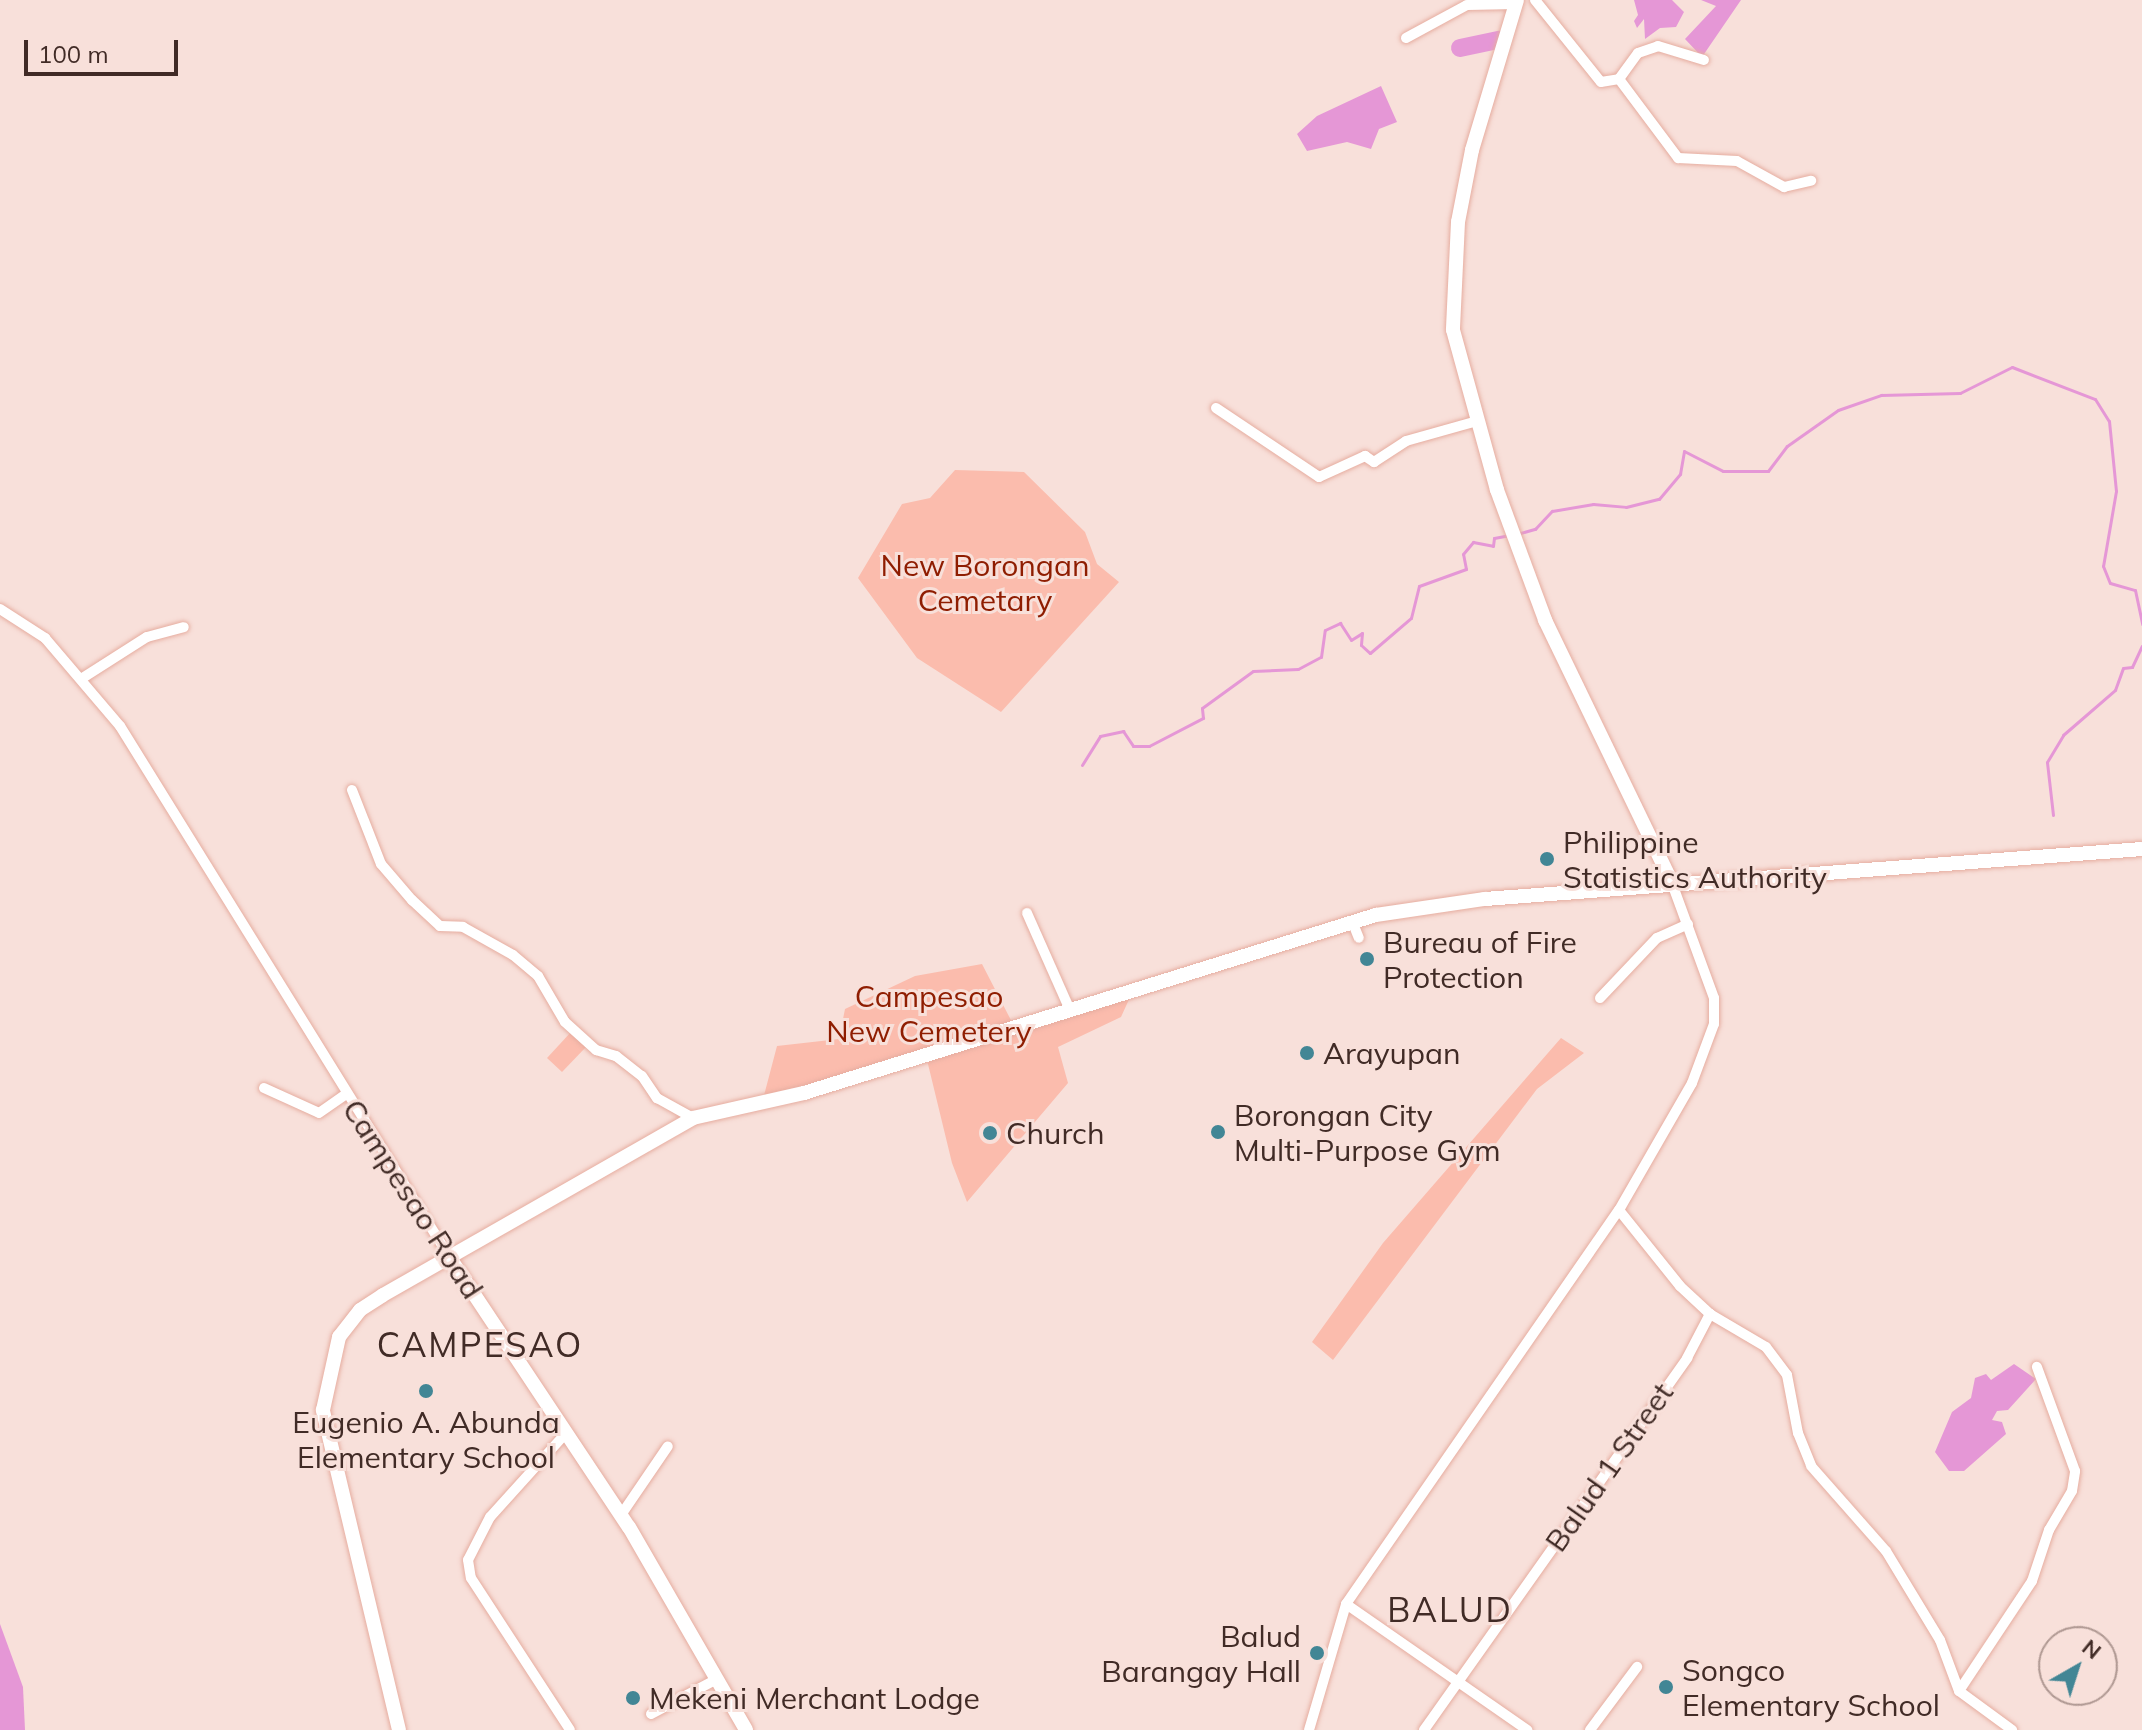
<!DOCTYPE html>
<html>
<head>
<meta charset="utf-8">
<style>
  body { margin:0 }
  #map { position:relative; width:2142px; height:1730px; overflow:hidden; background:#f8e0da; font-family:Mulish,sans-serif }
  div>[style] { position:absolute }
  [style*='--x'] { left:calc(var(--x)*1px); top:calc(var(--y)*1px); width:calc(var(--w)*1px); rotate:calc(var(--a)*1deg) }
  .green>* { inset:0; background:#fbbcad }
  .water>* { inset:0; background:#e597d6 }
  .stream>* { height:3px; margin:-1.5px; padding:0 1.5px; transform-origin:1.5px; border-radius:1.5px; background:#e597d6 }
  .river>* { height:18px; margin:-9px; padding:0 9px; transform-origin:9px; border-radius:9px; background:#e597d6 }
  .roads { filter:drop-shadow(0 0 2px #e6ada0) drop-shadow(0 0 2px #e6ada0) }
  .street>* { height:10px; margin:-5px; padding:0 5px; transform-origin:5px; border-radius:5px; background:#fff }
  .secondary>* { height:14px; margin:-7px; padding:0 7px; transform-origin:7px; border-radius:7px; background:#fff }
  .dots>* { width:22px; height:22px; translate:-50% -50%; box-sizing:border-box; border:4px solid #f8e0da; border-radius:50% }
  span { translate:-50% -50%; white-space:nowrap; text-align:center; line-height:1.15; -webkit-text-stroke:6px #f8e0da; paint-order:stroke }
  .park-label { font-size:30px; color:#8f1d01 }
  .poi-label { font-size:30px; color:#412b26 }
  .left { translate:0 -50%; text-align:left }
  .right { translate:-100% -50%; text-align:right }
  .street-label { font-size:30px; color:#412b26 }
  .quarter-label { font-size:34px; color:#412b26; letter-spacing:2px }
  .north { position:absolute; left:2038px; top:1626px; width:80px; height:80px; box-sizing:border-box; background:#f8e0da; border:2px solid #af9892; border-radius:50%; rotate:39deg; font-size:22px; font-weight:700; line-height:32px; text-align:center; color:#412b26 }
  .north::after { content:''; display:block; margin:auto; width:28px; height:36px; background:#428695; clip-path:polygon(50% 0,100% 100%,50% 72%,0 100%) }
  .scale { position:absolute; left:24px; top:40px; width:154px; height:36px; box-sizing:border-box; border:4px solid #412b26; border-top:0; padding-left:10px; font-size:24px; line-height:28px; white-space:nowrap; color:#412b26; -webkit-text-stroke:6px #f8e0da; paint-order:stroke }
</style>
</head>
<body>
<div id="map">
  <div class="green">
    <i style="clip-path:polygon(955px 470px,1024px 472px,1085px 532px,1097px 564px,1119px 582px,1001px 712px,917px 658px,858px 578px,902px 504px,930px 498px)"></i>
    <i style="clip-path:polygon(982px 964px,1015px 1028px,762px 1103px,777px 1046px,839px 1039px,845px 1009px,915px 976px)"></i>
    <i style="clip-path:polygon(1131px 995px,1121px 1017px,1058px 1047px,1068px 1083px,967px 1202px,952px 1163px,927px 1060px)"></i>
    <i style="clip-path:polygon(571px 1032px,586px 1047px,562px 1072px,547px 1058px)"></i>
    <i style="clip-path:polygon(1561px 1038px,1584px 1053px,1537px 1089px,1333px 1360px,1312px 1342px,1383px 1243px)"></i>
  </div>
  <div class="water">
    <i style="clip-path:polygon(1634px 0,1672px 0,1684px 12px,1676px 27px,1660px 28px,1645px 39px,1644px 19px,1637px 28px,1634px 21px,1638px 15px)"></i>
    <i style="clip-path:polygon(1701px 0,1741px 0,1702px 57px,1685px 39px,1716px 6px)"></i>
    <i style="clip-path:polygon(1381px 86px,1397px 122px,1379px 129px,1371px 149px,1347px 142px,1307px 151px,1297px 134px,1317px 116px)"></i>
    <i style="clip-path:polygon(2014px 1364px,2036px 1379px,2008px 1410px,1997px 1411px,1992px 1420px,2002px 1422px,2006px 1434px,1964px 1471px,1949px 1471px,1935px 1452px,1952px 1412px,1971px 1398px,1975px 1378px,1986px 1374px,1991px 1380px)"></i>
    <i style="clip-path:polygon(0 1624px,23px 1687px,25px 1730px,0 1730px)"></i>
  </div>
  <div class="stream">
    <i style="--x:1517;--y:534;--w:19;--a:-16"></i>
    <i style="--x:1535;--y:529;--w:25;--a:-47"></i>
    <i style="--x:1552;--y:511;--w:42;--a:-9.7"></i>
    <i style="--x:1593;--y:504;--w:33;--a:5"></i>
    <i style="--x:1626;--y:507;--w:34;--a:-14"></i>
    <i style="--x:1659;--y:499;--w:33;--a:-50"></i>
    <i style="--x:1680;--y:474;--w:23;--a:-80"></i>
    <i style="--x:1684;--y:451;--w:44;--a:27.1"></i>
    <i style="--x:1723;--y:471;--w:45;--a:0"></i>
    <i style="--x:1768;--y:471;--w:31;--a:-53"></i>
    <i style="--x:1787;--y:446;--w:62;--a:-35.2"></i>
    <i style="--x:1838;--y:410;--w:46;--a:-19.2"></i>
    <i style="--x:1881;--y:395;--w:79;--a:-1.5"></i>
    <i style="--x:1960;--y:393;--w:58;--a:-26.6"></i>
    <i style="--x:2012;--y:367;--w:89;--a:21.1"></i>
    <i style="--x:2095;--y:399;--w:26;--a:58"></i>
    <i style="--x:2109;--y:421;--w:70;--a:84.3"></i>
    <i style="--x:2116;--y:491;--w:76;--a:99.8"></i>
    <i style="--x:2103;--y:566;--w:18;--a:68"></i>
    <i style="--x:2110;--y:583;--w:26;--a:16"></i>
    <i style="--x:2135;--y:590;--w:35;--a:78"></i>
    <i style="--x:1082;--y:765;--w:34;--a:-58"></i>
    <i style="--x:1100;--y:736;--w:24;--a:-12"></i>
    <i style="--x:1123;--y:731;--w:18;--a:56"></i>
    <i style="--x:1133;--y:746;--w:16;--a:0"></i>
    <i style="--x:1149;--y:746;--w:61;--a:-27.4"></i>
    <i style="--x:1203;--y:718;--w:10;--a:-96"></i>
    <i style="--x:1202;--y:708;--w:63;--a:-36"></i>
    <i style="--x:1253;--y:671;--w:45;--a:-2.5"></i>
    <i style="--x:1298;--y:669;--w:26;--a:-28"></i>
    <i style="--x:1321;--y:657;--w:27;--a:-82"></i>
    <i style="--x:1325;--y:630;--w:17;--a:-25"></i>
    <i style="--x:1340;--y:623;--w:20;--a:57"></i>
    <i style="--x:1351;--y:640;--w:13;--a:-32"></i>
    <i style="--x:1362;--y:633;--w:12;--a:95"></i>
    <i style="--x:1361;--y:645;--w:12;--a:42"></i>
    <i style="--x:1370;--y:653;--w:54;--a:-40.5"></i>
    <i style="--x:1411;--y:618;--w:33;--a:-76"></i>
    <i style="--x:1419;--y:586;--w:50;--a:-19.9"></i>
    <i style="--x:1466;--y:569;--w:15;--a:-101"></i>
    <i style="--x:1463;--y:554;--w:16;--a:-50"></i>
    <i style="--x:1473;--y:542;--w:20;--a:11"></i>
    <i style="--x:1493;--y:546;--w:8;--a:-83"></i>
    <i style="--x:1494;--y:538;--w:16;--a:-11"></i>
    <i style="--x:2053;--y:815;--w:53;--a:-96.5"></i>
    <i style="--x:2047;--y:762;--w:31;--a:-59"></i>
    <i style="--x:2063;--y:735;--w:69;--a:-40.9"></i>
    <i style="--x:2115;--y:690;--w:23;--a:-70"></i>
    <i style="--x:2123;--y:668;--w:9;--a:-6"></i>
    <i style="--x:2132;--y:667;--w:23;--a:-65"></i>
  </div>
  <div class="river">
    <i style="--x:1460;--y:48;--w:40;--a:-12"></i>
  </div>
  <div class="roads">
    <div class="street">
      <i style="--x:1535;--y:0;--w:105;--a:51.2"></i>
      <i style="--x:1601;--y:82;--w:18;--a:-9"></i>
      <i style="--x:1619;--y:79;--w:32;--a:-54"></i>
      <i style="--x:1638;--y:53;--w:21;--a:-19"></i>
      <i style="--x:1658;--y:46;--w:48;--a:16.9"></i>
      <i style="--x:1406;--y:38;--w:69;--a:-28.4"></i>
      <i style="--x:1467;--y:5;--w:49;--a:-1.2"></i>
      <i style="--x:1619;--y:79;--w:99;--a:53.2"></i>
      <i style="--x:1678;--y:158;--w:59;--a:2.9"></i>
      <i style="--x:1737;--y:161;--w:54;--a:29"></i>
      <i style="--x:1784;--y:187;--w:28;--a:-13"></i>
      <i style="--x:1216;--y:408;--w:124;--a:33.8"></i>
      <i style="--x:1319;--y:477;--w:51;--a:-24.5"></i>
      <i style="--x:1365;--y:456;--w:11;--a:34"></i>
      <i style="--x:1374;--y:462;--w:38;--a:-33"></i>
      <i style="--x:1406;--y:441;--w:74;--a:-15.7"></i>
      <i style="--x:0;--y:609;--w:54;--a:32.8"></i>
      <i style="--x:45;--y:638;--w:116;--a:49.6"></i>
      <i style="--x:120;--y:726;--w:626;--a:58.19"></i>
      <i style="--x:81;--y:679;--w:78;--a:-32.5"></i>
      <i style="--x:147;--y:637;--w:38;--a:-15"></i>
      <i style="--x:352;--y:790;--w:79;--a:68.6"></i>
      <i style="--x:381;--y:864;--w:48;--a:49.3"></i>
      <i style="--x:412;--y:900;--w:38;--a:43"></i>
      <i style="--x:440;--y:926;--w:23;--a:2"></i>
      <i style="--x:463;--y:927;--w:57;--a:29.2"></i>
      <i style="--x:513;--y:955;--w:33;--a:40"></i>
      <i style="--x:538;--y:976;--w:53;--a:59.6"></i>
      <i style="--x:565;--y:1022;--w:42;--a:42.1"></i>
      <i style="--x:596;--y:1050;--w:21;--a:17"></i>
      <i style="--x:616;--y:1056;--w:33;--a:38"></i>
      <i style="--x:642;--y:1076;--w:27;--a:56"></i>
      <i style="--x:657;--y:1098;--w:41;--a:29.1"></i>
      <i style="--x:1027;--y:913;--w:106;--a:66.1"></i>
      <i style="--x:1352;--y:921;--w:18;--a:68"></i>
      <i style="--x:1600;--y:998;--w:83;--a:-46.5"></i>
      <i style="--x:1657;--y:938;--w:34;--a:-24"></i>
      <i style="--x:264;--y:1088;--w:60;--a:24.4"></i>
      <i style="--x:319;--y:1113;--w:33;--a:-35"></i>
      <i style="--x:1710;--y:1314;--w:65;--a:30.5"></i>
      <i style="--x:1766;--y:1347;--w:35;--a:53"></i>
      <i style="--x:1787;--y:1375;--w:59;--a:79.3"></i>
      <i style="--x:1798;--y:1433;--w:35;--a:68"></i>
      <i style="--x:1811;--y:1466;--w:113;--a:48.6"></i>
      <i style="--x:1886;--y:1551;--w:104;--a:58.8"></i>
      <i style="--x:1940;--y:1640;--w:54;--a:69.6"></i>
      <i style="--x:1959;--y:1691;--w:66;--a:36.3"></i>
      <i style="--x:566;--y:1433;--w:113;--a:132.1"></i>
      <i style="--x:490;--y:1517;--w:48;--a:117.1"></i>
      <i style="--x:468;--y:1560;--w:18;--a:81"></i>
      <i style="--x:471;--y:1578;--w:181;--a:56.9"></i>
      <i style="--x:621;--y:1515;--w:83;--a:-55.7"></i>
      <i style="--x:1346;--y:1604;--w:221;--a:34.8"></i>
      <i style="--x:1959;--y:1691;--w:132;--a:-56.4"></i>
      <i style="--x:2032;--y:1581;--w:54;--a:-71.6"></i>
      <i style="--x:2049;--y:1530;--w:45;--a:-59.5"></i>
      <i style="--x:2072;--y:1491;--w:20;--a:-81"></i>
      <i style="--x:2075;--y:1471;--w:111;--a:-110.1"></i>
      <i style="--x:651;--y:1714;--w:75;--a:-27.9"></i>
      <i style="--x:1309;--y:1730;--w:131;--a:-73.6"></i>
      <i style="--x:1346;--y:1604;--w:479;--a:-55.3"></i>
      <i style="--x:1619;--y:1210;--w:146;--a:-60.1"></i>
      <i style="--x:1692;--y:1083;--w:63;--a:-69.6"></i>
      <i style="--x:1714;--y:1024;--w:26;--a:-90"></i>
      <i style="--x:1714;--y:998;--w:122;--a:-110.1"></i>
      <i style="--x:1424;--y:1730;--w:456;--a:-54.7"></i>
      <i style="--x:1687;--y:1358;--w:50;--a:-62.4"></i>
      <i style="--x:1710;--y:1314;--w:41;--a:-137"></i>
      <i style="--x:1680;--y:1286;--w:97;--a:-128.8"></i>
      <i style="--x:1590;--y:1730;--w:79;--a:-53.3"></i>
    </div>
    <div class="secondary">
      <i style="--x:1517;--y:0;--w:157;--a:106.7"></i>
      <i style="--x:1472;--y:150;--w:73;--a:101"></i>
      <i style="--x:1458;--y:222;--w:108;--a:92.7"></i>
      <i style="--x:1453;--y:330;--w:166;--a:74.6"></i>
      <i style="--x:1497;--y:490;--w:139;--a:69.7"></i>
      <i style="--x:1545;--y:620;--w:292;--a:64.2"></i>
      <i style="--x:450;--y:1258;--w:323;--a:56.4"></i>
      <i style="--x:629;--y:1527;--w:234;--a:60"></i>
      <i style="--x:399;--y:1730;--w:329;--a:-103.4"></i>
      <i style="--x:323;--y:1410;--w:75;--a:-77.6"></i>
      <i style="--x:339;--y:1337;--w:34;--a:-52"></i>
      <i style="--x:360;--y:1310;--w:27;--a:-33"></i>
      <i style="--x:383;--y:1295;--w:357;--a:-29.7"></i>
      <i style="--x:693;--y:1118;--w:114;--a:-12.7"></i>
      <i style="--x:804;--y:1093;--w:599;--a:-17.29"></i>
      <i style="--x:1376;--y:915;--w:110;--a:-8.4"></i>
      <i style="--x:1485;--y:899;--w:659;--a:-4.35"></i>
    </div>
  </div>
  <div class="dots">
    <i style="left:1547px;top:859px;background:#428695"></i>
    <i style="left:1367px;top:959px;background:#428695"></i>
    <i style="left:1307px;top:1053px;background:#428695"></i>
    <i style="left:1218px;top:1132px;background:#428695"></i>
    <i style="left:990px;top:1133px;background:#428695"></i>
    <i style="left:426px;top:1391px;background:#428695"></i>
    <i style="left:1317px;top:1653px;background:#428695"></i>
    <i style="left:1666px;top:1687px;background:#428695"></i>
    <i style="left:633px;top:1698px;background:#428695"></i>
  </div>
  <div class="park-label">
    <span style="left:985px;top:582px">New Borongan<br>Cemetary</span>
    <span style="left:929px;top:1013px">Campesao<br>New Cemetery</span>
  </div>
  <div class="poi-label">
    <span class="left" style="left:1563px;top:859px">Philippine<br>Statistics Authority</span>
    <span class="left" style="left:1383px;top:959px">Bureau of Fire<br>Protection</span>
    <span class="left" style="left:1323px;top:1053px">Arayupan</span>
    <span class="left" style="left:1234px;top:1132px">Borongan City<br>Multi-Purpose Gym</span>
    <span class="left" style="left:1006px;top:1133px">Church</span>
    <span style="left:426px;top:1439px">Eugenio A. Abunda<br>Elementary School</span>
    <span class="right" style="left:1301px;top:1653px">Balud<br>Barangay Hall</span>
    <span class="left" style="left:1682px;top:1687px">Songco<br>Elementary School</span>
    <span class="left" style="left:649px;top:1698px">Mekeni Merchant Lodge</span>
  </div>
  <div class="street-label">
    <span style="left:413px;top:1199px;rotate:57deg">Campesao Road</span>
    <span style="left:1609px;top:1467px;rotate:-55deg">Balud 1 Street</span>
  </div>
  <div class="quarter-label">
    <span style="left:480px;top:1345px">CAMPESAO</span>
    <span style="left:1450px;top:1610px">BALUD</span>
  </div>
  <div class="north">N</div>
  <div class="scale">100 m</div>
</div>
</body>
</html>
